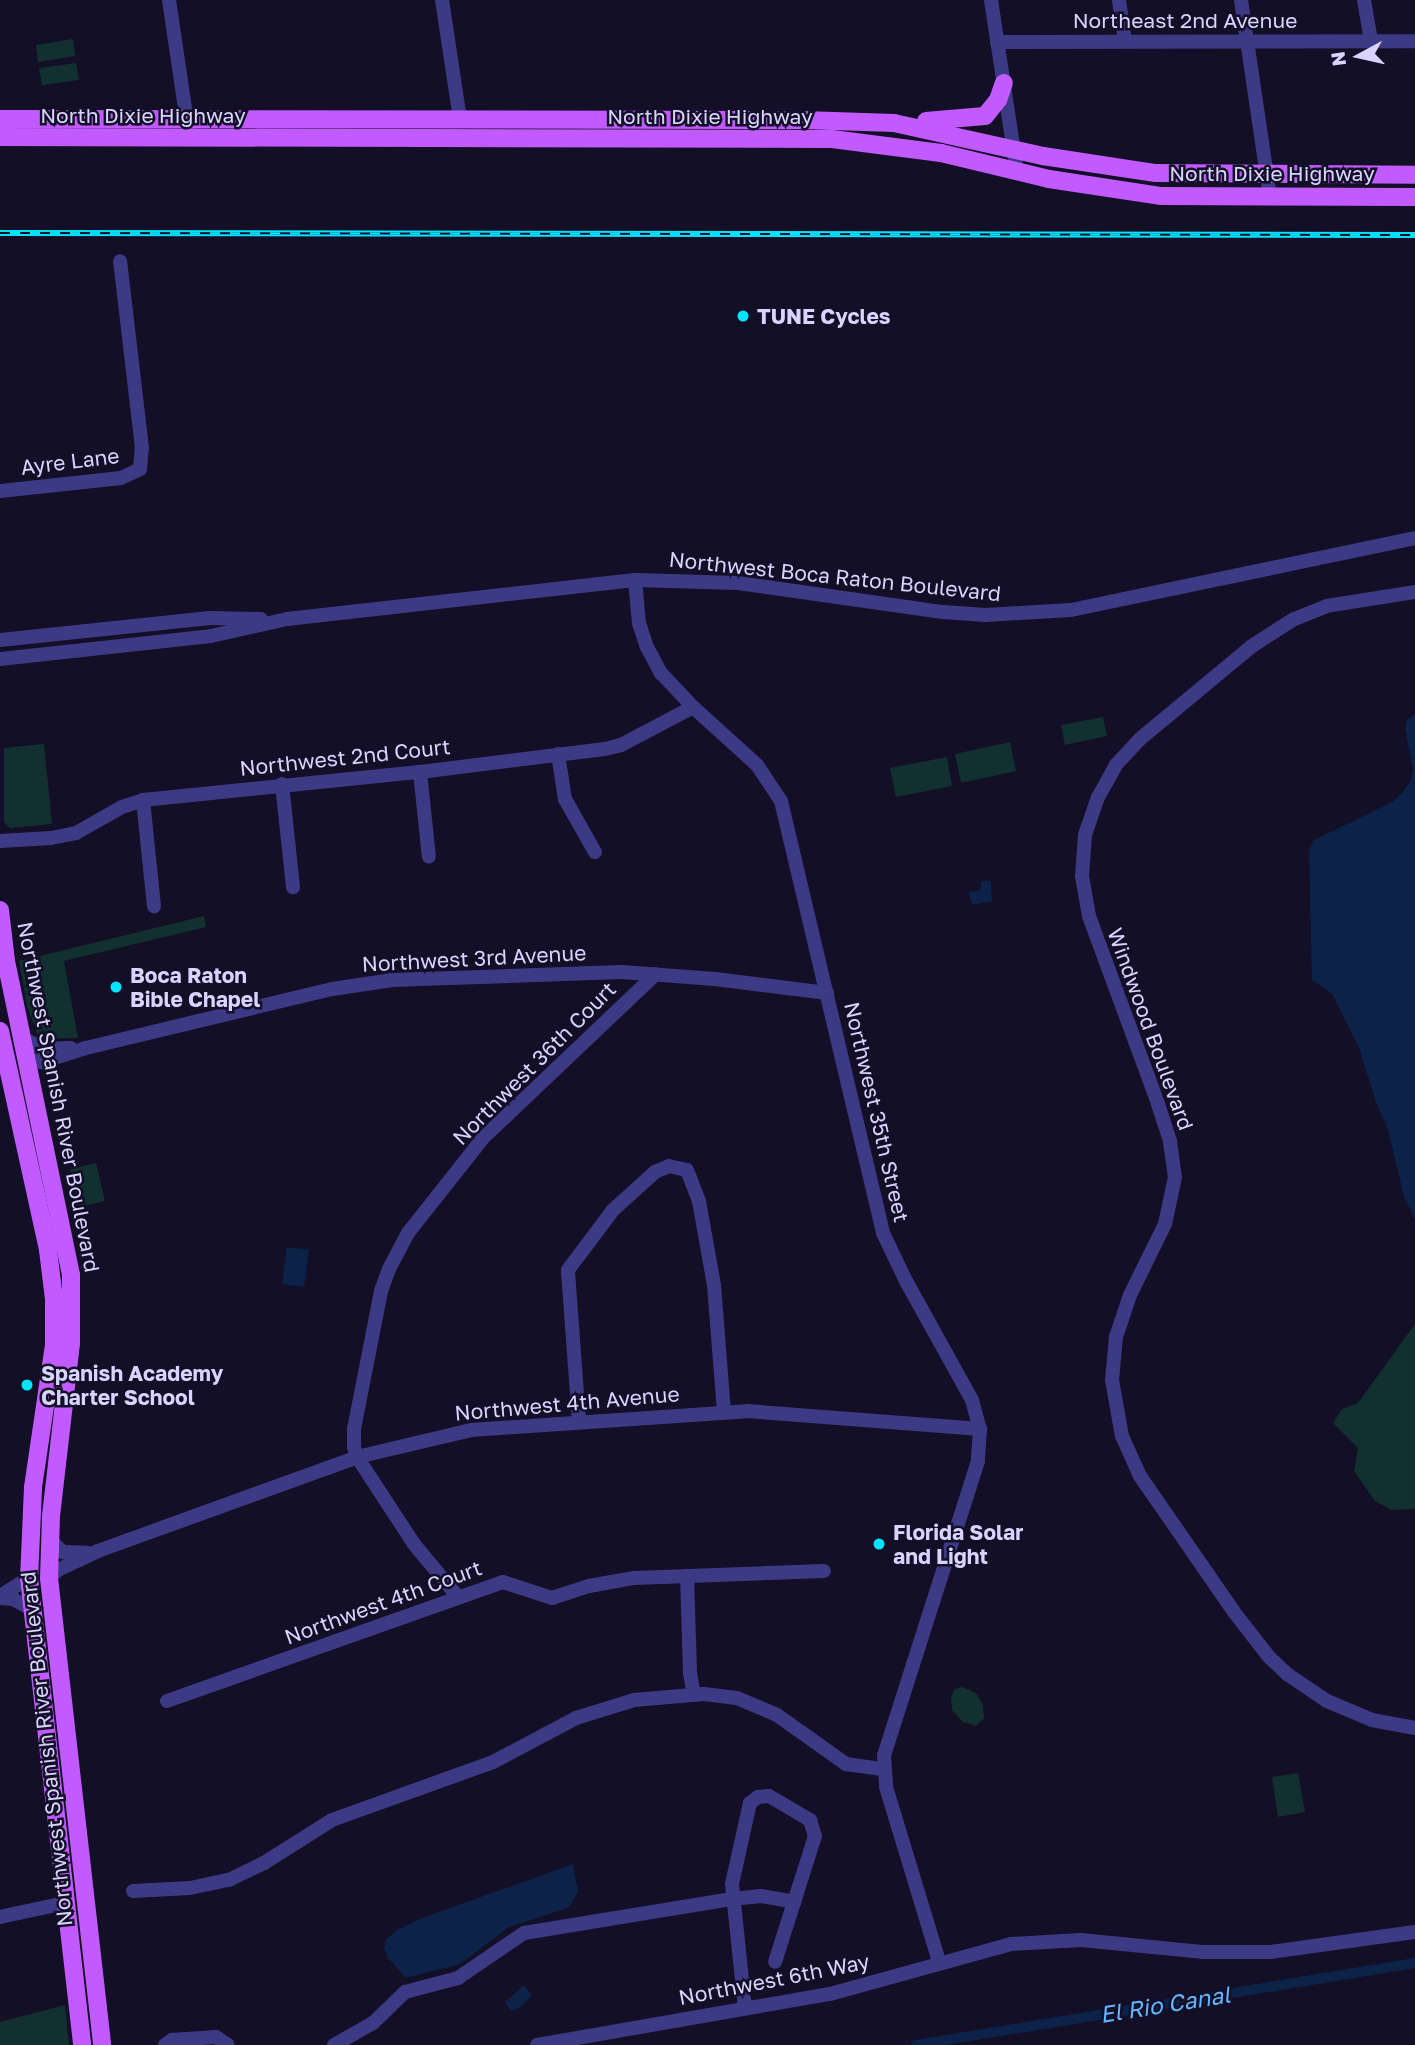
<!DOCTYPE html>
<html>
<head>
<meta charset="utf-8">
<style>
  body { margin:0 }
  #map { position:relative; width:1415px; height:2045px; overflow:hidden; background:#130f26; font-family:"Golos Text",sans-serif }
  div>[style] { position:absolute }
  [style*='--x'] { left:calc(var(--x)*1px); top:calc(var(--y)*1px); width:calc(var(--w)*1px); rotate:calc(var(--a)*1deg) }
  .green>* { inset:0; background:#12302f }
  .water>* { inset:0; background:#0c2248 }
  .canal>* { height:10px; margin:-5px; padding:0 5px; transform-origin:5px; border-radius:5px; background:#0c2248 }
  .minor>* { height:14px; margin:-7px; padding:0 7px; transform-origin:7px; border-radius:7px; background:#3d3a85 }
  .major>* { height:18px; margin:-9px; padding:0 9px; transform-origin:9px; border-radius:9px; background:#c25bff }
  .rail>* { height:6px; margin-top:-3px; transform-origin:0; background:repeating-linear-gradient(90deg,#130f26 0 10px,#00e5ff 0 20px); box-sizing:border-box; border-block:2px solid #00e5ff }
  .dots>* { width:19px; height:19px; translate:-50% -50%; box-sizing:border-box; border:4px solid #130f26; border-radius:50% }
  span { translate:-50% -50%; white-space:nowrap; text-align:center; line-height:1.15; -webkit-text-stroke:5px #130f26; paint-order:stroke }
  .street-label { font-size:21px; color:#d9d4ff }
  .poi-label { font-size:21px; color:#d9d4ff; font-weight:700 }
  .left { translate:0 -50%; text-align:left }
  .water-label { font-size:23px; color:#62b6ff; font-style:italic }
  .north { position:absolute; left:1324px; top:21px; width:70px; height:70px; -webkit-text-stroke:5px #130f26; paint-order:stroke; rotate:262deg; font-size:19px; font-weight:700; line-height:28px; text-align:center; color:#d9d4ff }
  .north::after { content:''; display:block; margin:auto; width:24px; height:32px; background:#d9d4ff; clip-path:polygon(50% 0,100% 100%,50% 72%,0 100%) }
</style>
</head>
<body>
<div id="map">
  <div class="green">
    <i style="clip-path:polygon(73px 39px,75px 56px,38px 62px,36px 45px)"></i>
    <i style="clip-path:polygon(76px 63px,79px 80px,42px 85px,39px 68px)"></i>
    <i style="clip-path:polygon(1103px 717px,1107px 736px,1065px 745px,1061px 725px)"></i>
    <i style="clip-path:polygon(1010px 742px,1016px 771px,961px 783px,955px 754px)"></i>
    <i style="clip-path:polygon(44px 744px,52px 824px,10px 828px,4px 822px,4px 748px)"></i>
    <i style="clip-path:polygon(947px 757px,952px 786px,896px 797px,890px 768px)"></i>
    <i style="clip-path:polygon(204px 916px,206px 927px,64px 961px,78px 1038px,39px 1039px,27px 1006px,19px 961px)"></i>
    <i style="clip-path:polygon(96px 1163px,105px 1201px,79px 1207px,70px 1169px)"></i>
    <i style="clip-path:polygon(1415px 1324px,1415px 1509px,1392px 1510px,1375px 1501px,1354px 1471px,1358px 1448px,1333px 1423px,1342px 1409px,1358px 1403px)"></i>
    <i style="clip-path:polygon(963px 1687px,977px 1694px,983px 1705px,984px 1718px,976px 1726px,963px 1722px,952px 1710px,951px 1696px,955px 1689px)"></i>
    <i style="clip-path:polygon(1298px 1773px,1305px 1812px,1278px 1817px,1272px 1777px)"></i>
    <i style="clip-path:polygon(65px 2005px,69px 2045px,0 2045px,0 2022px)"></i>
  </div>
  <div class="water">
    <i style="clip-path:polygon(1415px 714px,1415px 1219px,1404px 1197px,1388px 1130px,1376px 1102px,1359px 1048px,1332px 994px,1312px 980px,1309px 851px,1314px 840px,1392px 802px,1402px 793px,1411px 780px,1413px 769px,1405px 728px,1407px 720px)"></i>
    <i style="clip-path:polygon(981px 881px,991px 881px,992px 901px,972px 905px,969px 892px,981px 890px)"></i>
    <i style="clip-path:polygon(287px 1247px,309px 1250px,304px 1287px,282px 1284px)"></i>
    <i style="clip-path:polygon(573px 1864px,578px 1892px,568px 1908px,509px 1927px,460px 1964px,406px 1978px,388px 1958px,384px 1948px,386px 1940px,397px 1930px,419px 1919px)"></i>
    <i style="clip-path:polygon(524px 1985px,532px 1995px,521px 2007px,511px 2011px,505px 2002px)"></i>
  </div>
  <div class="canal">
    <i style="--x:916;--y:2045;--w:506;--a:-9.33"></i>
  </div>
  <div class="minor">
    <i style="--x:169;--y:0;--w:130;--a:81.6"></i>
    <i style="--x:442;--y:0;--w:120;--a:81.4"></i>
    <i style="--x:991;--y:0;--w:174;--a:81.4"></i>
    <i style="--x:1119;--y:0;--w:41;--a:81.7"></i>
    <i style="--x:1241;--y:0;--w:199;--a:81.6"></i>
    <i style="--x:1364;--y:0;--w:42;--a:80.3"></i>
    <i style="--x:997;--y:42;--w:418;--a:-0.1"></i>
    <i style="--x:0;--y:491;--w:122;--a:-6.1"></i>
    <i style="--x:121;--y:478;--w:21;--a:-25"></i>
    <i style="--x:140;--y:469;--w:21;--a:-85"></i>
    <i style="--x:142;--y:448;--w:188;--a:-96.7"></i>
    <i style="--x:635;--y:580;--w:43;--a:84.7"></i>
    <i style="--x:639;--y:623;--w:25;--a:72"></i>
    <i style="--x:647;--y:647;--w:30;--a:62"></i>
    <i style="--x:661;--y:673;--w:47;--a:46.7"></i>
    <i style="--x:693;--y:707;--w:86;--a:42.2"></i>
    <i style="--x:757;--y:765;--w:43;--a:56.3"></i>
    <i style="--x:781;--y:801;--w:444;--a:76.7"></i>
    <i style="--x:883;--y:1233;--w:53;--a:64.4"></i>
    <i style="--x:906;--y:1281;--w:136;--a:61"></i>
    <i style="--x:972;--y:1400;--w:30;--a:75"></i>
    <i style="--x:980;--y:1429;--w:32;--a:94"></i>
    <i style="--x:978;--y:1461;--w:309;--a:107.7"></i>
    <i style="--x:884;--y:1755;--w:32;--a:86"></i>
    <i style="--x:886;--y:1787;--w:182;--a:73.1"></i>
    <i style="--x:1415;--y:592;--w:89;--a:171"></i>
    <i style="--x:1327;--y:606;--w:35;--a:158"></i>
    <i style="--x:1294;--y:619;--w:50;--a:147.3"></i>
    <i style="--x:1252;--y:646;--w:146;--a:140.3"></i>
    <i style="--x:1140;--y:739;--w:35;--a:133"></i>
    <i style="--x:1116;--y:765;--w:37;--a:119"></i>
    <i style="--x:1098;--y:797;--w:40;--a:108.9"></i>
    <i style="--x:1085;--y:835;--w:41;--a:94.2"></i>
    <i style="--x:1082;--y:876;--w:41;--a:80.1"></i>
    <i style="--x:1089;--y:916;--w:200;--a:69.8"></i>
    <i style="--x:1158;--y:1104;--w:40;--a:72"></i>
    <i style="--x:1170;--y:1142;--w:35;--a:82"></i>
    <i style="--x:1175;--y:1177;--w:48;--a:102"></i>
    <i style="--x:1165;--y:1224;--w:79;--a:116.2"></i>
    <i style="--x:1130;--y:1295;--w:44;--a:108.4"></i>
    <i style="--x:1116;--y:1337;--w:43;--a:95.3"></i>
    <i style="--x:1112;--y:1380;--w:57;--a:79.9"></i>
    <i style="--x:1122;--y:1436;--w:44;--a:65.8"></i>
    <i style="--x:1140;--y:1476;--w:165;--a:55.3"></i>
    <i style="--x:1234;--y:1612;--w:57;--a:52.1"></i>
    <i style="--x:1269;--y:1657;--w:25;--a:43"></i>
    <i style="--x:1287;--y:1674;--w:48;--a:34"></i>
    <i style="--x:1327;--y:1701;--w:49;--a:22.9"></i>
    <i style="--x:1372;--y:1720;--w:44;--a:10.5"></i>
    <i style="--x:0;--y:640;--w:211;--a:-6"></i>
    <i style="--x:210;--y:618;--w:51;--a:1.1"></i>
    <i style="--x:0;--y:659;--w:212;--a:-6.2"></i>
    <i style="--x:211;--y:636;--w:78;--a:-12.6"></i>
    <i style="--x:287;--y:619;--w:350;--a:-6.4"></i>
    <i style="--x:635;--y:580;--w:103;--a:1.7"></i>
    <i style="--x:738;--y:583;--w:207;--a:8.1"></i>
    <i style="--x:943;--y:612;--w:43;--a:4"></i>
    <i style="--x:986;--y:615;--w:85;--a:-3.4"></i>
    <i style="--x:1071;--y:610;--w:351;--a:-11.8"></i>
    <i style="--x:558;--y:754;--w:46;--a:81.2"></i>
    <i style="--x:565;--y:799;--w:61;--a:60.5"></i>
    <i style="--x:420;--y:772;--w:85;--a:84"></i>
    <i style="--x:282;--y:784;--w:104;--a:83.9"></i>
    <i style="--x:143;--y:800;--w:107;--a:84.1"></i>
    <i style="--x:0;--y:841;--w:51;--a:-3.4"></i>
    <i style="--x:51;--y:838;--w:25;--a:-11"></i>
    <i style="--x:76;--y:833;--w:53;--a:-29.5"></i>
    <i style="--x:122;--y:807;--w:22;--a:-18"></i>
    <i style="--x:143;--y:800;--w:278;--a:-5.8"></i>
    <i style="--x:420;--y:772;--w:186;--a:-7.1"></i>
    <i style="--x:605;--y:749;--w:16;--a:-14"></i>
    <i style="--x:621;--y:745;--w:81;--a:-27.8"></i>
    <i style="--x:23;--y:1038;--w:23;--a:29"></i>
    <i style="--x:43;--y:1049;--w:28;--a:-2"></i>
    <i style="--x:27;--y:1058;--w:15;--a:16"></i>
    <i style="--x:41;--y:1062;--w:47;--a:-17.3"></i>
    <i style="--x:86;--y:1048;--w:253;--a:-13.5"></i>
    <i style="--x:332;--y:989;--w:61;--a:-8.5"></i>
    <i style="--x:392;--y:980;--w:230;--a:-2"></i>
    <i style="--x:622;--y:972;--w:93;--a:4.3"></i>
    <i style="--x:715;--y:979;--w:113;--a:7.1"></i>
    <i style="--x:579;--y:1421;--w:151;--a:-94.2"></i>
    <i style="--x:568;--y:1270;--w:75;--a:-53.1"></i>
    <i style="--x:613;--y:1210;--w:57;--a:-42.1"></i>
    <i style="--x:655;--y:1172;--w:15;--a:-23"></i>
    <i style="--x:669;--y:1166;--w:18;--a:13"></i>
    <i style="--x:687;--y:1170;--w:33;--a:69"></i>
    <i style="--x:699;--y:1201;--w:85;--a:79.9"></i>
    <i style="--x:714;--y:1285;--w:127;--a:85.5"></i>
    <i style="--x:50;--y:1540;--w:18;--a:43"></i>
    <i style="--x:63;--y:1552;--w:24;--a:2"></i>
    <i style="--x:687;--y:1576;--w:97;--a:88.2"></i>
    <i style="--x:690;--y:1673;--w:22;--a:80"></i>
    <i style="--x:49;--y:1578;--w:12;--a:-42"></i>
    <i style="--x:58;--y:1570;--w:44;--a:-25.4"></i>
    <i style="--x:98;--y:1551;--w:276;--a:-19.9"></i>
    <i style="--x:357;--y:1457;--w:117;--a:-13.3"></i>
    <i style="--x:471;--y:1430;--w:277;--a:-3.9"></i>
    <i style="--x:747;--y:1411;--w:234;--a:4.4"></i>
    <i style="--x:0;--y:1596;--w:34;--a:-32"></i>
    <i style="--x:458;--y:1597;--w:69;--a:-129.7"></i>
    <i style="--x:414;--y:1544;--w:104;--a:-123.2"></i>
    <i style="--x:357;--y:1457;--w:10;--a:-107"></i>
    <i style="--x:354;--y:1447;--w:18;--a:-90"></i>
    <i style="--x:354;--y:1429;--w:141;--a:-78.9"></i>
    <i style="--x:381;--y:1291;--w:23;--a:-70"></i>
    <i style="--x:389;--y:1269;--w:41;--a:-62.2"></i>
    <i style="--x:408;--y:1233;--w:121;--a:-51.7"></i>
    <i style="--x:483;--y:1138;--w:238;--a:-43.5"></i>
    <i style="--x:0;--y:1598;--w:13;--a:4"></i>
    <i style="--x:13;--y:1599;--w:21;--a:29"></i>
    <i style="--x:167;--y:1701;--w:356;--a:-19.5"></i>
    <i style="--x:503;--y:1582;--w:52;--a:18.1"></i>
    <i style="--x:552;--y:1598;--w:39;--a:-18"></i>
    <i style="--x:589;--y:1586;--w:46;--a:-10.1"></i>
    <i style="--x:634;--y:1578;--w:190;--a:-2.1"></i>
    <i style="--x:133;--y:1891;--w:57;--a:-3"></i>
    <i style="--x:190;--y:1888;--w:40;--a:-12"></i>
    <i style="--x:229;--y:1880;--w:39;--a:-26"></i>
    <i style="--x:264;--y:1863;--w:80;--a:-32.3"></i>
    <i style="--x:332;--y:1820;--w:171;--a:-19.8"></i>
    <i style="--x:493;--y:1762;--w:94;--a:-27.9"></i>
    <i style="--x:576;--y:1718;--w:61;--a:-17.2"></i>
    <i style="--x:634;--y:1700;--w:70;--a:-4.9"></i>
    <i style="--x:704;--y:1694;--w:33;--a:7"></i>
    <i style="--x:737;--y:1698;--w:43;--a:23"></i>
    <i style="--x:777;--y:1715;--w:85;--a:35.4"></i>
    <i style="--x:846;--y:1764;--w:37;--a:8"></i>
    <i style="--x:0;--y:1917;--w:66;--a:-12.2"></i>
    <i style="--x:745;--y:2008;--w:125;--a:-96"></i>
    <i style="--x:732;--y:1884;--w:83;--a:-77.5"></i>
    <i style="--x:750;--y:1803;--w:10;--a:-37"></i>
    <i style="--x:758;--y:1797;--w:11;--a:-5"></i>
    <i style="--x:769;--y:1796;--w:48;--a:30.3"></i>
    <i style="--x:810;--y:1820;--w:17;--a:73"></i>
    <i style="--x:815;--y:1836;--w:132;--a:107.6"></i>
    <i style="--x:165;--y:2045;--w:9;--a:-36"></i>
    <i style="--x:172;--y:2040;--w:44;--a:-3.9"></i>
    <i style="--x:216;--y:2037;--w:14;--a:34"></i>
    <i style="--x:334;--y:2045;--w:45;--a:-29.4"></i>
    <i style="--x:373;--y:2023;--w:45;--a:-44.1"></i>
    <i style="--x:405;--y:1992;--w:55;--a:-14.8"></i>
    <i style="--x:458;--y:1978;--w:80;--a:-34.3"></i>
    <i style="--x:524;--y:1933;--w:211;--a:-9.3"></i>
    <i style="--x:732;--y:1899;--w:29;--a:-6"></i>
    <i style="--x:761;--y:1896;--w:34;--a:10"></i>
    <i style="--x:537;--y:2045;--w:297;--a:-9.9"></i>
    <i style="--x:830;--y:1994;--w:188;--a:-15.4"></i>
    <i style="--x:1011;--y:1944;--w:70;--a:-3.3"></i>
    <i style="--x:1081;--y:1940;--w:124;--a:5.6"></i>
    <i style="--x:1204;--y:1952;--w:66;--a:0"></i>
    <i style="--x:1270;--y:1952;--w:146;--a:-7.9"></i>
  </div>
  <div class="major">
    <i style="--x:0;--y:119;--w:803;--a:0.07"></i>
    <i style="--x:803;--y:120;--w:91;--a:1.9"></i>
    <i style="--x:894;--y:123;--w:153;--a:12.5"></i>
    <i style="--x:1043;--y:156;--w:114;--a:8.6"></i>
    <i style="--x:1156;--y:173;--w:259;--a:0.4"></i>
    <i style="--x:926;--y:121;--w:59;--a:-4.8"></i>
    <i style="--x:985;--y:116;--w:21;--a:-51"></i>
    <i style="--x:998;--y:100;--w:18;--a:-71"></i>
    <i style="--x:0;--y:137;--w:832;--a:0.14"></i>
    <i style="--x:832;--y:139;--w:110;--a:7.3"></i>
    <i style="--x:941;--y:153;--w:111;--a:13.5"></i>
    <i style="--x:1049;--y:179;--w:114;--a:8.6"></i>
    <i style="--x:1162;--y:196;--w:253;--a:0.2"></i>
    <i style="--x:0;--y:910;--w:51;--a:83.3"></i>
    <i style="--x:6;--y:961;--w:321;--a:78.3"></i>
    <i style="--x:71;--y:1275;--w:68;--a:90"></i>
    <i style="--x:71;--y:1343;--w:174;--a:96.6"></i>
    <i style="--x:51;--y:1516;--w:62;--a:91.8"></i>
    <i style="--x:49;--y:1578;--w:470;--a:83.5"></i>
    <i style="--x:0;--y:1031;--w:224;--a:77.6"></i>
    <i style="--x:48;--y:1250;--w:49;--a:83"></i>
    <i style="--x:54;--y:1299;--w:46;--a:90"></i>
    <i style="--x:54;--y:1345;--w:145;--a:98.4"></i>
    <i style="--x:33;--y:1488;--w:90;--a:92.5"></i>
    <i style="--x:29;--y:1578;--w:470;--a:83.5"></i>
  </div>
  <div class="rail">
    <i style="--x:0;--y:233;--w:1415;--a:0.08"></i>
  </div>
  <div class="dots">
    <i style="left:743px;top:316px;background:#00e5ff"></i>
    <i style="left:116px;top:987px;background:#00e5ff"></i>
    <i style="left:27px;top:1385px;background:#00e5ff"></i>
    <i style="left:879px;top:1544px;background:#00e5ff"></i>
  </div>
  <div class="street-label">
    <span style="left:1185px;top:20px">Northeast 2nd Avenue</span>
    <span style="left:143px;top:115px">North Dixie Highway</span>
    <span style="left:710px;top:116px">North Dixie Highway</span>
    <span style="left:1272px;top:173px">North Dixie Highway</span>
    <span style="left:70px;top:461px;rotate:-7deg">Ayre Lane</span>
    <span style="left:835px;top:576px;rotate:6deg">Northwest Boca Raton Boulevard</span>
    <span style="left:345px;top:757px;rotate:-6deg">Northwest 2nd Court</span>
    <span style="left:474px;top:958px;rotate:-3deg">Northwest 3rd Avenue</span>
    <span style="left:1151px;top:1029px;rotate:70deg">Windwood Boulevard</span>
    <span style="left:534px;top:1063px;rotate:-45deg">Northwest 36th Court</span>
    <span style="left:59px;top:1097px;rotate:79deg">Northwest Spanish River Boulevard</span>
    <span style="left:877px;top:1112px;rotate:77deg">Northwest 35th Street</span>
    <span style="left:567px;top:1403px;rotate:-5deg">Northwest 4th Avenue</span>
    <span style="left:383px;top:1602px;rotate:-20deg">Northwest 4th Court</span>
    <span style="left:46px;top:1749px;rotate:-96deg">Northwest Spanish River Boulevard</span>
    <span style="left:774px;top:1979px;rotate:-11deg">Northwest 6th Way</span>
  </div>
  <div class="poi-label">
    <span class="left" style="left:757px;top:316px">TUNE Cycles</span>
    <span class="left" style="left:130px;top:987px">Boca Raton<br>Bible Chapel</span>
    <span class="left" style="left:41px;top:1385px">Spanish Academy<br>Charter School</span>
    <span class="left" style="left:893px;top:1544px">Florida Solar<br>and Light</span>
  </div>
  <div class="water-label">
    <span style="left:1165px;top:2004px;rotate:-9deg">El Rio Canal</span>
  </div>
  <div class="north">N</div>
</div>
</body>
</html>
